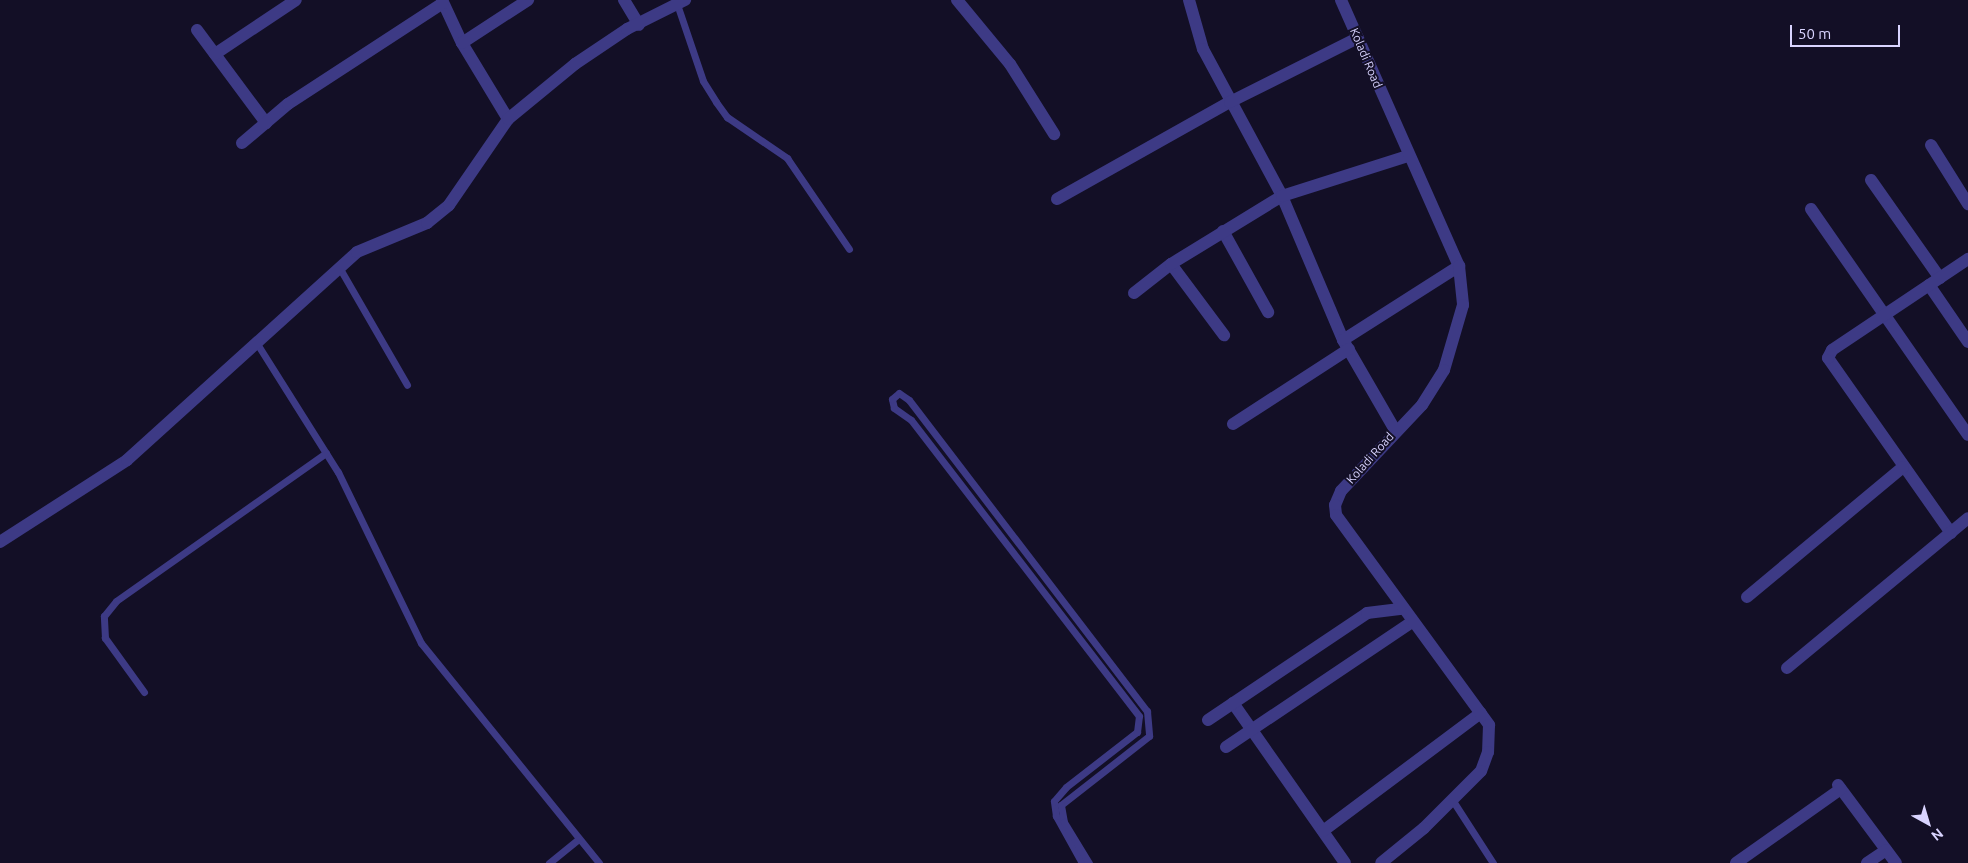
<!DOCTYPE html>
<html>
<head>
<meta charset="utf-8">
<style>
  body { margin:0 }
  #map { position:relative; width:1968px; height:863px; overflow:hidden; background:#130f26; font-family:Ubuntu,sans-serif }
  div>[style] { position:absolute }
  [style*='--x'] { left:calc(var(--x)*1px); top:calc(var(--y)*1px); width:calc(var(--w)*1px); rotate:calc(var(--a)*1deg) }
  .service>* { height:7px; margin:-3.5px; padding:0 3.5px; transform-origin:3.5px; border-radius:3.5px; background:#3d3a85 }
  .minor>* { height:12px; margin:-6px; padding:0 6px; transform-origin:6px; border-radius:6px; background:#3d3a85 }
  .tertiary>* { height:12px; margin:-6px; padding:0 6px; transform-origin:6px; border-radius:6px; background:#3d3a85 }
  span { translate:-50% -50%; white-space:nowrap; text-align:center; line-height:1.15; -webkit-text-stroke:4px #130f26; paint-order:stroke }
  .street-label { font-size:12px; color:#d9d4ff }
  .north { position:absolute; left:1903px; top:798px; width:50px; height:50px; -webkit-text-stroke:4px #130f26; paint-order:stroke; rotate:141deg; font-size:14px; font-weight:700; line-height:20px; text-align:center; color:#d9d4ff }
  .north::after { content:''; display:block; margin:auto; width:18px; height:22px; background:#d9d4ff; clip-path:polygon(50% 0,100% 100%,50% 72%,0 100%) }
  .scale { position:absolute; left:1790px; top:25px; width:110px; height:22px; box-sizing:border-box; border:2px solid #d9d4ff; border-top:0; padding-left:6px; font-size:15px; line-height:18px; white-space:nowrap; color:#d9d4ff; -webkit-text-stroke:4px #130f26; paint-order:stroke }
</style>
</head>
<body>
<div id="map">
  <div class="service">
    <i style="--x:678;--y:7;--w:78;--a:71.3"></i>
    <i style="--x:703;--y:81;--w:25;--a:58"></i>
    <i style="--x:716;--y:102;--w:19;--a:54"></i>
    <i style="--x:727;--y:117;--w:73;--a:34.3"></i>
    <i style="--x:787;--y:158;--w:110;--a:55.7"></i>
    <i style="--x:339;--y:267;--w:136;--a:60"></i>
    <i style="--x:256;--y:342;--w:154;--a:57.8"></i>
    <i style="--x:338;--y:472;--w:190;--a:64.1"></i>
    <i style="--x:421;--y:643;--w:283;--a:51"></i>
    <i style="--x:144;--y:692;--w:67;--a:-125.8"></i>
    <i style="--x:105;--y:638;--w:22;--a:-93"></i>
    <i style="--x:104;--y:616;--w:19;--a:-51"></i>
    <i style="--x:116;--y:601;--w:257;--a:-35.2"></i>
    <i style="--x:1453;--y:801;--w:74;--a:57.2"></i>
    <i style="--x:549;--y:863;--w:38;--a:-39"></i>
    <i style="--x:1082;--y:863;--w:54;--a:-119"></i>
    <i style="--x:1056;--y:816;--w:15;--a:-98"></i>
    <i style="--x:1054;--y:801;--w:18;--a:-49"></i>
    <i style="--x:1066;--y:787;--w:90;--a:-37.8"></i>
    <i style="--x:1137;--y:732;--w:16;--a:-83"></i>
    <i style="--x:1139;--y:716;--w:374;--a:-127.6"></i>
    <i style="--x:911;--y:420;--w:21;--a:-145"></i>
    <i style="--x:894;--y:408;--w:9;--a:-103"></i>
    <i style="--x:892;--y:399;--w:9;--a:-41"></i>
    <i style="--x:899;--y:393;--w:12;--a:35"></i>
    <i style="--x:909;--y:400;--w:392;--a:52.6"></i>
    <i style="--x:1147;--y:711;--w:25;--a:85"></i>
    <i style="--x:1149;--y:736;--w:112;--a:141.9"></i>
    <i style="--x:1061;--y:805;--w:17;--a:80"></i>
    <i style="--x:1064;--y:822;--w:48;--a:58.6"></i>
  </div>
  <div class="minor">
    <i style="--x:442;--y:0;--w:47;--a:65.1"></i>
    <i style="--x:462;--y:43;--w:89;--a:58.8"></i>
    <i style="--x:624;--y:0;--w:29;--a:59"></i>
    <i style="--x:957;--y:0;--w:83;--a:50.4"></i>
    <i style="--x:1010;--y:64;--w:83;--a:57.8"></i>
    <i style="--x:1189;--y:0;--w:51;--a:74.1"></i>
    <i style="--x:1203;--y:49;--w:167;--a:61.7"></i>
    <i style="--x:1282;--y:196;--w:156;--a:67"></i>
    <i style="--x:1343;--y:340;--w:104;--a:60"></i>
    <i style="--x:197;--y:30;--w:116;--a:53.4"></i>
    <i style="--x:462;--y:43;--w:79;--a:-33.1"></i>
    <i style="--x:215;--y:54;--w:97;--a:-33.7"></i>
    <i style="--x:242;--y:143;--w:60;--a:-40.3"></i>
    <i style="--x:288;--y:104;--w:185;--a:-33.1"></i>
    <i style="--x:1931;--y:145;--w:70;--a:57.9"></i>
    <i style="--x:1871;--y:180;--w:120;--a:54.9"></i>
    <i style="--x:1057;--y:199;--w:198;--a:-29.3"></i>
    <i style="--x:1230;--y:102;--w:143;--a:-26.6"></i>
    <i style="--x:1811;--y:209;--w:275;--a:55.2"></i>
    <i style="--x:1223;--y:231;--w:93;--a:60.9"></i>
    <i style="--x:1171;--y:264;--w:89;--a:53.3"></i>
    <i style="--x:1929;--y:285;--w:69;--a:55.6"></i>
    <i style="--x:1134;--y:293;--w:47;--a:-38.1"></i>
    <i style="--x:1171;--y:264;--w:130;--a:-31.5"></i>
    <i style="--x:1282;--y:196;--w:132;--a:-17.6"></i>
    <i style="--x:1343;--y:340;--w:138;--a:-32.5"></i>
    <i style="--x:1233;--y:424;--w:138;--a:-32.9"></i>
    <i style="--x:1951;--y:533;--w:214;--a:-125.1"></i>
    <i style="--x:1828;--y:358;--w:9;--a:-63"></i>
    <i style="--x:1832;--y:350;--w:164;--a:-33.8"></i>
    <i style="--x:0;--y:542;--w:151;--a:-32.8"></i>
    <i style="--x:127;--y:460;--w:310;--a:-42.1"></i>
    <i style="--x:357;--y:252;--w:76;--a:-22.5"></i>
    <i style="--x:427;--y:223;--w:28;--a:-39"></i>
    <i style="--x:449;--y:205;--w:104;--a:-55.5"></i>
    <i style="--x:508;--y:119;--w:87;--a:-39.4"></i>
    <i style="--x:575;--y:64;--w:63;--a:-33.9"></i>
    <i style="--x:627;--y:29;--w:65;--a:-26.6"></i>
    <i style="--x:1747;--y:597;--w:203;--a:-39.8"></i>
    <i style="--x:1787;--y:668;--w:235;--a:-39.6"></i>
    <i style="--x:1233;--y:703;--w:195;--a:55"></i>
    <i style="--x:1208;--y:720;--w:192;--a:-33.9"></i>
    <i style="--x:1367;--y:613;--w:35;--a:-7"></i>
    <i style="--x:1226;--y:747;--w:224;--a:-33.9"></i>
    <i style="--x:1838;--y:785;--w:97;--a:53.4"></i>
    <i style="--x:1323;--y:831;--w:197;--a:-36.8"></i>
    <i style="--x:1736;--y:863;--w:128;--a:-35.2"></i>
    <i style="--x:1867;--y:863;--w:23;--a:-34"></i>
  </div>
  <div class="tertiary">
    <i style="--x:1341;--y:0;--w:291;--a:66.1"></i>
    <i style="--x:1459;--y:266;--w:39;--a:84"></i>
    <i style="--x:1463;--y:305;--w:68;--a:106.3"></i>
    <i style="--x:1444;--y:370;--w:41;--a:122.2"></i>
    <i style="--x:1422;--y:405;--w:118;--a:133.3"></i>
    <i style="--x:1341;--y:491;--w:15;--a:113"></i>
    <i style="--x:1335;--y:505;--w:10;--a:84"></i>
    <i style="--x:1336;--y:515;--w:260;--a:53.9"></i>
    <i style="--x:1489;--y:725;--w:27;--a:92"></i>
    <i style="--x:1488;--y:752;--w:20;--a:110"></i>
    <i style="--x:1481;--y:771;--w:81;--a:135"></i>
    <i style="--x:1424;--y:828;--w:55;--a:140.9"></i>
  </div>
  <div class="street-label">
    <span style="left:1366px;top:58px;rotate:67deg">Koladi Road</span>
    <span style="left:1370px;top:458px;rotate:-48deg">Koladi Road</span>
  </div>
  <div class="north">N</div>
  <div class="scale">50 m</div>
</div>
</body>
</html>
